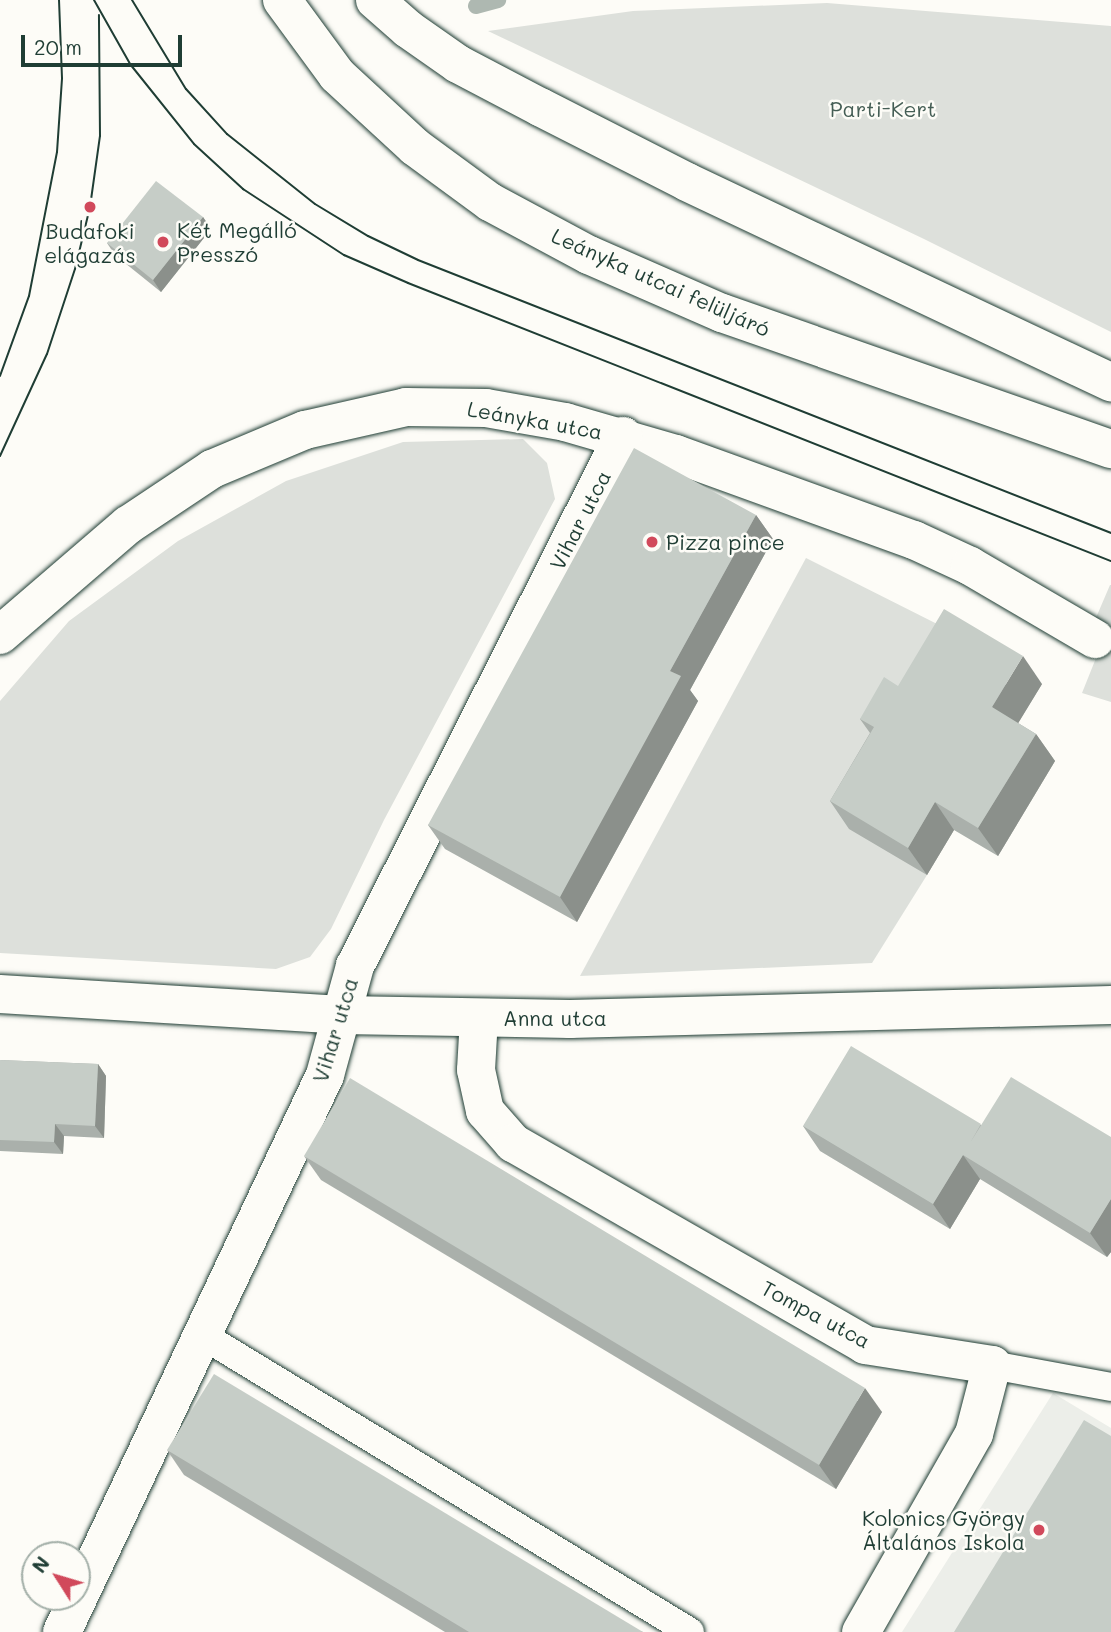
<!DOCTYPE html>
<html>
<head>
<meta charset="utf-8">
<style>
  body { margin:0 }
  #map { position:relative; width:1111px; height:1632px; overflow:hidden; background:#fdfcf7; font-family:Mali,sans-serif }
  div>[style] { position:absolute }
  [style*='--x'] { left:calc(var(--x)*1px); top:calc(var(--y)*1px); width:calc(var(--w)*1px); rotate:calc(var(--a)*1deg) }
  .built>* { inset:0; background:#eceee9 }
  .green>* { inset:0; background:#dde0db }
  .stream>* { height:16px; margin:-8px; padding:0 8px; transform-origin:8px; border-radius:8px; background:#aeb8b1 }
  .roads { filter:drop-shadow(0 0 2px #1f3d34) drop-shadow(0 0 2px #1f3d34) }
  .service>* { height:28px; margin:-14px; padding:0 14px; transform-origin:14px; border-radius:14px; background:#fdfcf7 }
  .minor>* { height:38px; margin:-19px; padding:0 19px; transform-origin:19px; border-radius:19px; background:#fdfcf7 }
  .tertiary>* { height:38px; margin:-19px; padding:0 19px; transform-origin:19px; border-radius:19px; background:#fdfcf7 }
  .secondary>* { height:38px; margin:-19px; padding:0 19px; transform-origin:19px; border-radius:19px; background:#fdfcf7 }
  .tram>* { height:2px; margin:-1px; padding:0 1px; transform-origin:1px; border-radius:1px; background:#1f3d34 }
  .wall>* { inset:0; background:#aab0ab }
  .shaded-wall>* { inset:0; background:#8b908b }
  .building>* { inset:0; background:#c6cdc7 }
  .dots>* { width:19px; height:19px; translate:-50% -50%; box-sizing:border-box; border:4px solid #fdfcf7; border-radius:50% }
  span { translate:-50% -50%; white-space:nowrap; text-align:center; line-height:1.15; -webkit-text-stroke:5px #fdfcf7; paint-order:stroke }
  .park-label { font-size:21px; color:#455e55 }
  .poi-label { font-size:21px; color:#1f3d34 }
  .left { translate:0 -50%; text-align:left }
  .right { translate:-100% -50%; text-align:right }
  .street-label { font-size:21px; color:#1f3d34 }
  .north { position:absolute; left:21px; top:1541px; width:70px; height:70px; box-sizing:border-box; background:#fdfcf7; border:2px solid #a4b0a9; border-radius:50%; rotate:307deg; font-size:19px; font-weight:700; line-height:28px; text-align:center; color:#1f3d34 }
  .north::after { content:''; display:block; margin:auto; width:24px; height:32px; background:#d1495b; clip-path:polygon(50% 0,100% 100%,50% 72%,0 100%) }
  .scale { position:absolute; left:21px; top:35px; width:161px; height:32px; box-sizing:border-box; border:4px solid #1f3d34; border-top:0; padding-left:9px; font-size:21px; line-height:24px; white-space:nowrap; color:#1f3d34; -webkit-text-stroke:5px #fdfcf7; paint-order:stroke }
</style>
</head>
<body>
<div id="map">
  <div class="built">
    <i style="clip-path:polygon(1053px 1393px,1111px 1428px,1111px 1632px,902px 1632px)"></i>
  </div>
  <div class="green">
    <i style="clip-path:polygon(827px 3px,1111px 26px,1111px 332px,924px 239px,488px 31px,633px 11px)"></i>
    <i style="clip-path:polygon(523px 439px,547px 463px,555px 499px,384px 820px,331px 929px,310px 957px,276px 969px,0 953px,0 701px,69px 621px,178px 541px,286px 481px,403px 442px)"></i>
    <i style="clip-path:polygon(806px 558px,963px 637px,927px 875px,872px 963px,580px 976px)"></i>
    <i style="clip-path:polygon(1110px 585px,1111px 585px,1111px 702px,1082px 693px,1104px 638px,1092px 627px)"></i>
  </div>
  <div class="stream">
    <i style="--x:476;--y:6;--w:23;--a:-15"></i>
  </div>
  <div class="roads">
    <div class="service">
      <i style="--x:202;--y:1335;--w:571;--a:31.32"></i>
      <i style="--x:992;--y:1365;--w:121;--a:10.5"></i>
    </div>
    <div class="minor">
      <i style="--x:0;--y:635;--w:169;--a:-40.7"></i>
      <i style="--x:128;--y:525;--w:101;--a:-33.7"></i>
      <i style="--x:212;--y:469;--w:101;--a:-22.8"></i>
      <i style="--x:305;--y:430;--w:104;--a:-12.8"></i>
      <i style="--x:406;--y:407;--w:80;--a:0.7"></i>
      <i style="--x:486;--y:408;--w:80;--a:10"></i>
      <i style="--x:565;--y:422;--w:116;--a:16.1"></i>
      <i style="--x:676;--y:454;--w:253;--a:19.9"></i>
      <i style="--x:914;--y:540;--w:62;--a:24.9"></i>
      <i style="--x:970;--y:566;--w:145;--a:30.3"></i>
      <i style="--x:479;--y:1018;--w:52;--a:93.3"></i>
      <i style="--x:476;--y:1070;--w:42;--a:77.6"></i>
      <i style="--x:485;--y:1111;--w:43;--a:48.8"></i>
      <i style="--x:513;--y:1143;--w:406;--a:29.8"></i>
      <i style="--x:865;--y:1345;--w:129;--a:8.9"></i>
      <i style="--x:992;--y:1365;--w:71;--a:104.6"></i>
      <i style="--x:974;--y:1434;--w:228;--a:119.7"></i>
      <i style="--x:62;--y:1632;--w:616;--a:-64.72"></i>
      <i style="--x:325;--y:1075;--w:113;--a:-74.6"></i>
      <i style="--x:355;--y:966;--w:594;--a:-63.18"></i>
    </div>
    <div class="tertiary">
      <i style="--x:375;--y:0;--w:44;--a:41.3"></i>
      <i style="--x:408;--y:29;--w:61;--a:35"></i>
      <i style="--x:458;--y:64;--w:93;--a:27.7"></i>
      <i style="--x:540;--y:107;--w:165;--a:27"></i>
      <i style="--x:687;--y:182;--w:469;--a:25.3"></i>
      <i style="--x:0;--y:994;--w:342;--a:3.5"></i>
      <i style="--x:341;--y:1015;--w:229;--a:1"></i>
      <i style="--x:570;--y:1019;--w:541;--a:-1.48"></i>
    </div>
    <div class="secondary">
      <i style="--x:282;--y:0;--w:93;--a:53.7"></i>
      <i style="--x:337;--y:75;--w:106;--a:42.7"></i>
      <i style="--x:415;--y:147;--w:93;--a:36.3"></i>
      <i style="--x:490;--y:202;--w:112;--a:28.2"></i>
      <i style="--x:589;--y:255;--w:145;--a:23.6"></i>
      <i style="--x:722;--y:313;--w:412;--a:19.3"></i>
    </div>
  </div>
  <div class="tram">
    <i style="--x:94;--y:0;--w:73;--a:60.6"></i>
    <i style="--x:130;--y:64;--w:102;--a:51.3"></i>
    <i style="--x:194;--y:144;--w:67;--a:42.6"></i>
    <i style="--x:243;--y:189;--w:121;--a:33.2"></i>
    <i style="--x:344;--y:255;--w:70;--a:23.6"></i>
    <i style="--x:408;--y:283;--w:756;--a:21.58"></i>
    <i style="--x:132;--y:0;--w:104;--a:58.8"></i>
    <i style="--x:186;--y:89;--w:61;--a:47.7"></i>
    <i style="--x:227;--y:134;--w:112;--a:38.5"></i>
    <i style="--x:315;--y:204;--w:62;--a:31.1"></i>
    <i style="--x:368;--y:236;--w:55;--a:25.6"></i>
    <i style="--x:418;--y:260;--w:745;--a:21.5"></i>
    <i style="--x:0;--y:376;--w:85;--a:-70.1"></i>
    <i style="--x:29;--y:296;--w:147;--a:-79"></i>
    <i style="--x:57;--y:152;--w:74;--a:-86.1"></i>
    <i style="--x:62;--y:78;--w:78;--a:-92.2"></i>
    <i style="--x:0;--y:456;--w:112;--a:-65.3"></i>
    <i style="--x:47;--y:354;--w:89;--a:-71.8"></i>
    <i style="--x:75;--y:269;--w:64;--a:-76.4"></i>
    <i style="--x:90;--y:207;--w:72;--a:-82"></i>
    <i style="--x:100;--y:136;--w:121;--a:-90.5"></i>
  </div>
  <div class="wall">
    <i style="clip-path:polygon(203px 217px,211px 229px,161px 292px,115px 255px,107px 243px)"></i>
    <i style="clip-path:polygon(756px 515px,773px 539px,690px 690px,698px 701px,577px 922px,445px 849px,428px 825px)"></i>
    <i style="clip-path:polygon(1042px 684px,1018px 723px,1036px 734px,1055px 761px,998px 856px,954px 830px,927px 875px,849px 829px,830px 801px,870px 733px,860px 719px,898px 686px)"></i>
    <i style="clip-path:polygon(0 1060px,98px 1064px,106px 1076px,104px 1138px,64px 1136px,63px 1154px,0 1151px)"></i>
    <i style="clip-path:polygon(981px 1125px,1111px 1137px,1111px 1252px,1107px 1257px,980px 1179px,950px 1229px,820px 1151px,803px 1126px)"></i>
    <i style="clip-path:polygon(304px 1156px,882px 1412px,836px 1489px,321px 1180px)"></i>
    <i style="clip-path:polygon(167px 1450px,643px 1632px,445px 1632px,184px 1475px)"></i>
  </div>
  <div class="shaded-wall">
    <i style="clip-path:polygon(203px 217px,211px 229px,161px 292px,153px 280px)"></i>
    <i style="clip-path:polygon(756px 515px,773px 539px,690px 690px,698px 701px,577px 922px,560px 897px,670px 671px)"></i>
    <i style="clip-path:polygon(1023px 656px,1042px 684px,1011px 735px,992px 707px)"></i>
    <i style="clip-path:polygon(1036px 734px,1055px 761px,998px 856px,978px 828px)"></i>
    <i style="clip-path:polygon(935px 802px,954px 830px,927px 875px,908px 848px)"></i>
    <i style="clip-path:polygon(98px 1064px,106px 1076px,104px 1138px,95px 1126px)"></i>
    <i style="clip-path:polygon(55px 1124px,64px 1136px,63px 1154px,54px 1142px)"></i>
    <i style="clip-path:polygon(963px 1155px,980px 1179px,950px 1229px,933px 1204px)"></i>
    <i style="clip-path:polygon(1111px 1199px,1111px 1252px,1107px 1257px,1090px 1233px)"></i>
    <i style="clip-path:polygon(865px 1388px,882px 1412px,836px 1489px,819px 1465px)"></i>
  </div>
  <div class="building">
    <i style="clip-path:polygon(156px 181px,203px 217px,153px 280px,107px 243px)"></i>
    <i style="clip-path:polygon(634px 448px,756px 515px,670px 671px,681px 676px,560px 897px,428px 825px)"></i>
    <i style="clip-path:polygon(944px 609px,1023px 656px,992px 707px,1036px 734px,978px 828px,935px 802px,908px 848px,830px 801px,874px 727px,860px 719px,884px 677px,898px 686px)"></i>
    <i style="clip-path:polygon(851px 1046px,981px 1124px,970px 1143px,1011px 1077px,1111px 1137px,1111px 1199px,1090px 1233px,963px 1155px,933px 1204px,803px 1126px)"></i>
    <i style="clip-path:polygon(0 1060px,98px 1064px,95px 1126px,55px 1124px,54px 1142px,0 1140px)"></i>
    <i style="clip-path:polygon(350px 1078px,865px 1388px,819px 1465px,304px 1156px)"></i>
    <i style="clip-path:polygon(214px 1374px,643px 1632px,469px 1632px,167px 1450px)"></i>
    <i style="clip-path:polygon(1084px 1420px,1111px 1436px,1111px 1632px,954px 1632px)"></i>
  </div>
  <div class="dots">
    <i style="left:90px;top:207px;background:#d1495b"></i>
    <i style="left:163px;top:242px;background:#d1495b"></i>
    <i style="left:652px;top:542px;background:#d1495b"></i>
    <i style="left:1039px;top:1530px;background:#d1495b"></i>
  </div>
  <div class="park-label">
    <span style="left:883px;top:109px">Parti-Kert</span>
  </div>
  <div class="poi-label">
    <span class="left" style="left:177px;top:242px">Két Megálló<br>Presszó</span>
    <span style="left:90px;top:243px">Budafoki<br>elágazás</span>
    <span class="left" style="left:666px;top:542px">Pizza pince</span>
    <span class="right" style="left:1025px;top:1530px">Kolonics György<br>Általános Iskola</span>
  </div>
  <div class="street-label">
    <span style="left:661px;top:282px;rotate:24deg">Leányka utcai felüljáró</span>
    <span style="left:535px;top:420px;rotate:10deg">Leányka utca</span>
    <span style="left:580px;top:520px;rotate:-63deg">Vihar utca</span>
    <span style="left:555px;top:1018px">Anna utca</span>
    <span style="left:335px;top:1030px;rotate:-73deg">Vihar utca</span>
    <span style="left:816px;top:1314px;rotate:28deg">Tompa utca</span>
  </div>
  <div class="north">N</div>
  <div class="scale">20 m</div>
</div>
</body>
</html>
